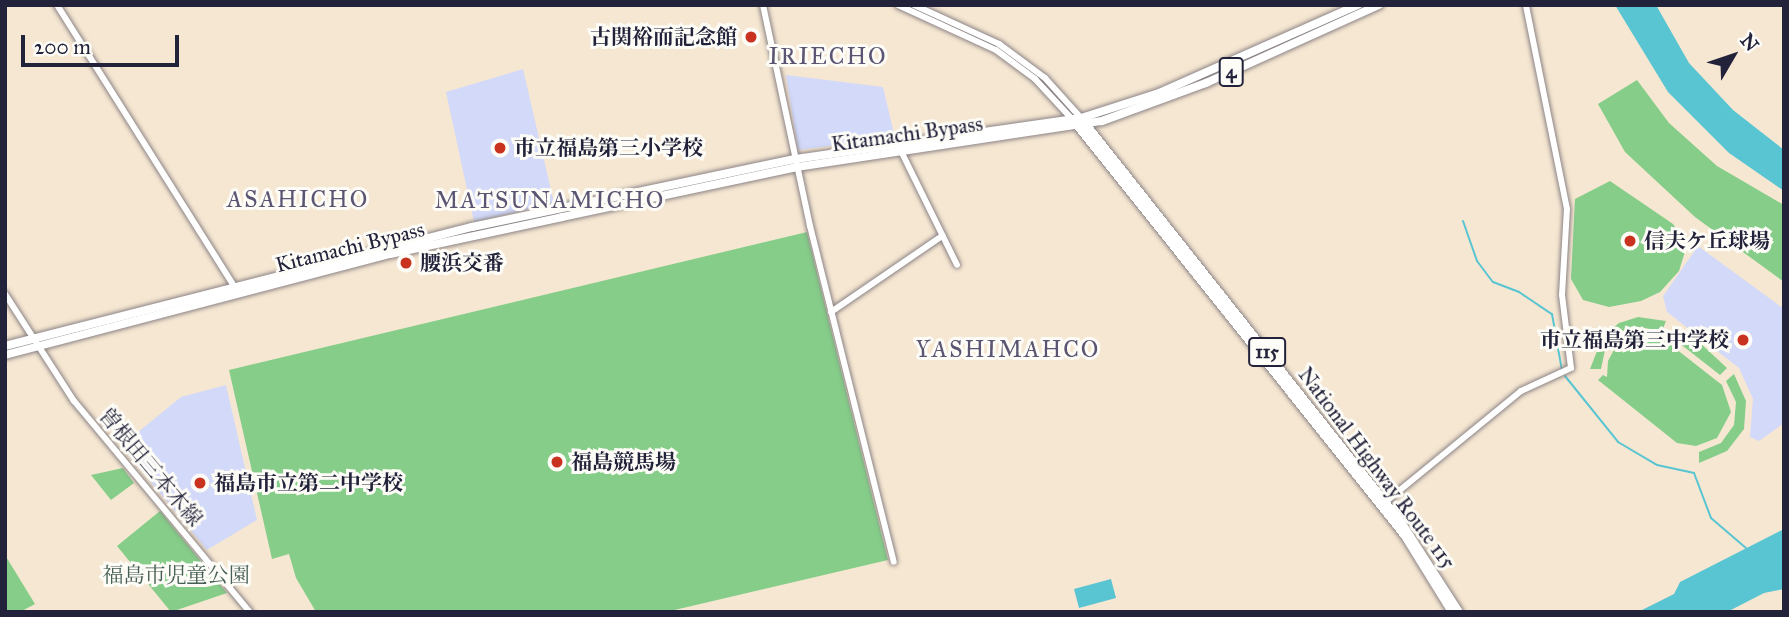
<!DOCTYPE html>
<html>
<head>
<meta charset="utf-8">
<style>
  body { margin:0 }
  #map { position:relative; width:1789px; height:617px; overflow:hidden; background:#f6e7d2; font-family:"IM FELL Great Primer","Noto Serif JP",serif }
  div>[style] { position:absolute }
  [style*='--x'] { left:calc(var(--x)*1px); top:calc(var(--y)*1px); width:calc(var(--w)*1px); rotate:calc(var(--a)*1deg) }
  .built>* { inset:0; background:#d2d9f9 }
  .green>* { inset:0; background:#85cd89 }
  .water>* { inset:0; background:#59c5d2 }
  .stream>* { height:2px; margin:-1px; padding:0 1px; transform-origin:1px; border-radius:1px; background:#59c5d2 }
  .roads { filter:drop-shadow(0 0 2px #8c8486) drop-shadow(0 0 2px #8c8486) }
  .tertiary>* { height:6px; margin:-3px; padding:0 3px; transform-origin:3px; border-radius:3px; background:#fff }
  .trunk>* { height:8px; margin:-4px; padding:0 4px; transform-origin:4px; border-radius:4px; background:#fff }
  .dots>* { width:19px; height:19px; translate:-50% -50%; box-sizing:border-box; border:4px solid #fdfcf7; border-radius:50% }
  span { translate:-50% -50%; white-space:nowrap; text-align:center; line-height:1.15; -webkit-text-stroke:6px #fdfcf7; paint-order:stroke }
  .shield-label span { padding:2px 5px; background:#fdfcf7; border:2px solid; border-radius:5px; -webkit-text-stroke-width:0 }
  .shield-label { font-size:19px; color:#22223b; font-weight:700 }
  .poi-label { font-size:21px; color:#22223b; font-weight:700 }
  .right { translate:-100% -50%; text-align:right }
  .left { translate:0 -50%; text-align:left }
  .street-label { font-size:21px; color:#22223b }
  .park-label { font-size:21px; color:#455e56 }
  .neighbourhood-label { font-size:23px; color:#5b5472; letter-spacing:2px }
  .frame { position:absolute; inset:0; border:7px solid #22223b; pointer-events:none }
  .north { position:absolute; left:1698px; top:21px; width:70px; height:70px; -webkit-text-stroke:5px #fdfcf7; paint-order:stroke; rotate:51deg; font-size:19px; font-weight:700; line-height:28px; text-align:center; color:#22223b }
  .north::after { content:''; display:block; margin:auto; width:24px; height:32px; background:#22223b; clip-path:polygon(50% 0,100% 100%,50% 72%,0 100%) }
  .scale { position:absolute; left:21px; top:35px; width:158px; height:32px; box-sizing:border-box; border:4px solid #22223b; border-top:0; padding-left:9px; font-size:21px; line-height:24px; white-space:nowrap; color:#22223b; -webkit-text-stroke:5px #fdfcf7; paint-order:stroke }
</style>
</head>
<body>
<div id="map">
  <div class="built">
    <i style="clip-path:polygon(523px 69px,554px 203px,474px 222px,446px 92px)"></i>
    <i style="clip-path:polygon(786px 75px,883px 87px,895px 138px,798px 150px)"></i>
    <i style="clip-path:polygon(1698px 246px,1784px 309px,1784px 423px,1759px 441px,1750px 437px,1753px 399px,1739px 368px,1667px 312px,1663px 296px)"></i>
    <i style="clip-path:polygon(226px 385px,257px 520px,207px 550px,121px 446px,181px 397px)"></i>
  </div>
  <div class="green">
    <i style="clip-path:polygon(1637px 80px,1669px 123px,1717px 166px,1784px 205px,1784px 282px,1695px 217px,1625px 152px,1598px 104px)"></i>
    <i style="clip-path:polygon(1610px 181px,1673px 224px,1687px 245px,1679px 271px,1660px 292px,1641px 301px,1609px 307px,1583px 300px,1571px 279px,1575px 199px)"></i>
    <i style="clip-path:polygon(807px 232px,888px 560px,666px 612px,316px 612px,296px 578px,289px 554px,272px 559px,229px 370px)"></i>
    <i style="clip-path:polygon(1638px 317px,1666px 321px,1662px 331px,1639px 327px,1621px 334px,1605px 350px,1601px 369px,1590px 369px,1603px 336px,1619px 323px)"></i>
    <i style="clip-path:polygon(1675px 326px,1700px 343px,1727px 368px,1720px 375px,1669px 335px)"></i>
    <i style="clip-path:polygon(1635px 334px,1662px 338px,1722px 385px,1731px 412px,1717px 438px,1696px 446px,1677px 443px,1598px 380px,1603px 375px,1607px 377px,1608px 361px,1616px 346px)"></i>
    <i style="clip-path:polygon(1734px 374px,1746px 401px,1744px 429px,1727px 451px,1699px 463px,1699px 452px,1721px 443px,1734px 425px,1736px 402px,1726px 381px)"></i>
    <i style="clip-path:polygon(123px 468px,134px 483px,111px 500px,91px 475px)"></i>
    <i style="clip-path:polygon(160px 511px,227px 593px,171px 612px,117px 546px)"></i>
    <i style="clip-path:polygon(5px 555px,35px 604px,20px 612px,5px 612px)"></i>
  </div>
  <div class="water">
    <i style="clip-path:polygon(1615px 5px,1656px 5px,1689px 63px,1733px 110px,1784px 150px,1784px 191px,1729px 153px,1668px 92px)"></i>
    <i style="clip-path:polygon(1784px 529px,1784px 589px,1764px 593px,1727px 612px,1638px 612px,1674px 594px,1680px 582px)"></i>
    <i style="clip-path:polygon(1111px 579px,1116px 598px,1079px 608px,1074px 589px)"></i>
  </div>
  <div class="stream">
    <i style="--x:1463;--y:221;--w:42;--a:70.7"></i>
    <i style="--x:1477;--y:261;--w:26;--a:53"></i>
    <i style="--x:1493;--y:282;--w:28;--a:21"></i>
    <i style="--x:1519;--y:292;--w:40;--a:34"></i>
    <i style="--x:1552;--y:314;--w:58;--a:80"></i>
    <i style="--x:1565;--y:376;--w:85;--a:51.2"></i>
    <i style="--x:1618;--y:442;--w:45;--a:30.5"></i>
    <i style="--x:1657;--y:465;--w:38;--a:12"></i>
    <i style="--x:1694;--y:473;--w:48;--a:69.3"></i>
    <i style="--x:1711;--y:518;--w:48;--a:40.7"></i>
  </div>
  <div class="roads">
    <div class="tertiary">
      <i style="--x:57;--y:5;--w:331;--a:57.8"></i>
      <i style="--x:763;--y:5;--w:226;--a:78"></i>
      <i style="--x:810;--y:226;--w:346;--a:76"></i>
      <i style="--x:898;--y:5;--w:108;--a:24.7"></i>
      <i style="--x:996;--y:50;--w:49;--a:36.6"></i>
      <i style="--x:1035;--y:79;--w:56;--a:47.2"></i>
      <i style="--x:914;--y:5;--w:94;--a:24.6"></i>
      <i style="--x:999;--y:44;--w:57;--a:36.5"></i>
      <i style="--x:1045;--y:78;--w:54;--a:48"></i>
      <i style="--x:900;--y:149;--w:129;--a:63.8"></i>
      <i style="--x:5;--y:294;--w:127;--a:57.2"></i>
      <i style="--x:74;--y:401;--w:275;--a:50.2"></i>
      <i style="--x:831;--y:312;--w:135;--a:-34.4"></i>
      <i style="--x:1383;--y:504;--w:178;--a:-39.3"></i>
      <i style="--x:1521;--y:391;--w:55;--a:-24.7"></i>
      <i style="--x:1571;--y:368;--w:74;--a:-97"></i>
      <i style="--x:1562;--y:295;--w:86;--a:-86.7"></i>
      <i style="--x:1567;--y:209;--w:208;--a:-101.4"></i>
    </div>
    <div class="trunk">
      <i style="--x:1085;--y:123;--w:509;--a:51.62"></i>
      <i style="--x:1401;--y:522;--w:107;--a:57.2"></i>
      <i style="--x:1076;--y:124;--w:527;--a:51.39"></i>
      <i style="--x:1405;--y:536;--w:89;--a:58.3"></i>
      <i style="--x:5;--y:346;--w:482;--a:-14.3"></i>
      <i style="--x:472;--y:227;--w:331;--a:-11.9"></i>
      <i style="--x:796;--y:159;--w:288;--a:-8.2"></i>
      <i style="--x:1081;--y:118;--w:82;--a:-17.8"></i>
      <i style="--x:1159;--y:93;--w:218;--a:-23.9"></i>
      <i style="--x:5;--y:355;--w:398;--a:-14.7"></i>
      <i style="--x:390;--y:254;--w:176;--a:-12.1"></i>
      <i style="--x:562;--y:217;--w:240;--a:-12"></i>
      <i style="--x:797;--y:167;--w:308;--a:-8.6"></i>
      <i style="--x:1102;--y:121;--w:111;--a:-20.1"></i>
      <i style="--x:1206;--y:83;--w:190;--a:-24.3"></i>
    </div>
  </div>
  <div class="dots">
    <i style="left:751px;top:37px;background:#c8321e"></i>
    <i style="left:500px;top:148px;background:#c8321e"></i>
    <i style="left:1630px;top:241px;background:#c8321e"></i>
    <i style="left:406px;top:263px;background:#c8321e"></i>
    <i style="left:1743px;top:340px;background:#c8321e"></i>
    <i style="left:557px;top:462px;background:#c8321e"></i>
    <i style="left:200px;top:483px;background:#c8321e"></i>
  </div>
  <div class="shield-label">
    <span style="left:1231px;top:72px">4</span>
    <span style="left:1267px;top:352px">115</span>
  </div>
  <div class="poi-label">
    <span class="right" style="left:737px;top:37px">古関裕而記念館</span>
    <span class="left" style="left:514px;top:148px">市立福島第三小学校</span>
    <span class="left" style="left:1644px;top:241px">信夫ケ丘球場</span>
    <span class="left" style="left:420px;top:263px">腰浜交番</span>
    <span class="right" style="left:1729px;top:340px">市立福島第三中学校</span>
    <span class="left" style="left:571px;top:462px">福島競馬場</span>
    <span class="left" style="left:214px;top:483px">福島市立第二中学校</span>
  </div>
  <div class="street-label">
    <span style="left:907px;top:134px;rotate:-8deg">Kitamachi Bypass</span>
    <span style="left:350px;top:247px;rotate:-14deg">Kitamachi Bypass</span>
    <span style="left:151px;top:467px;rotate:50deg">曽根田三本木線</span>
    <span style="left:1377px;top:468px;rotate:53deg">National Highway Route 115</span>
  </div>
  <div class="park-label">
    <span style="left:176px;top:575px">福島市児童公園</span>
  </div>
  <div class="neighbourhood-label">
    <span style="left:828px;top:56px">IRIECHO</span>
    <span style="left:298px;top:199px">ASAHICHO</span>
    <span style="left:550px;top:200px">MATSUNAMICHO</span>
    <span style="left:1008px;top:349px">YASHIMAHCO</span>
  </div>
  <div class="frame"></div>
  <div class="north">N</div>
  <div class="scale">200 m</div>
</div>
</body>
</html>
